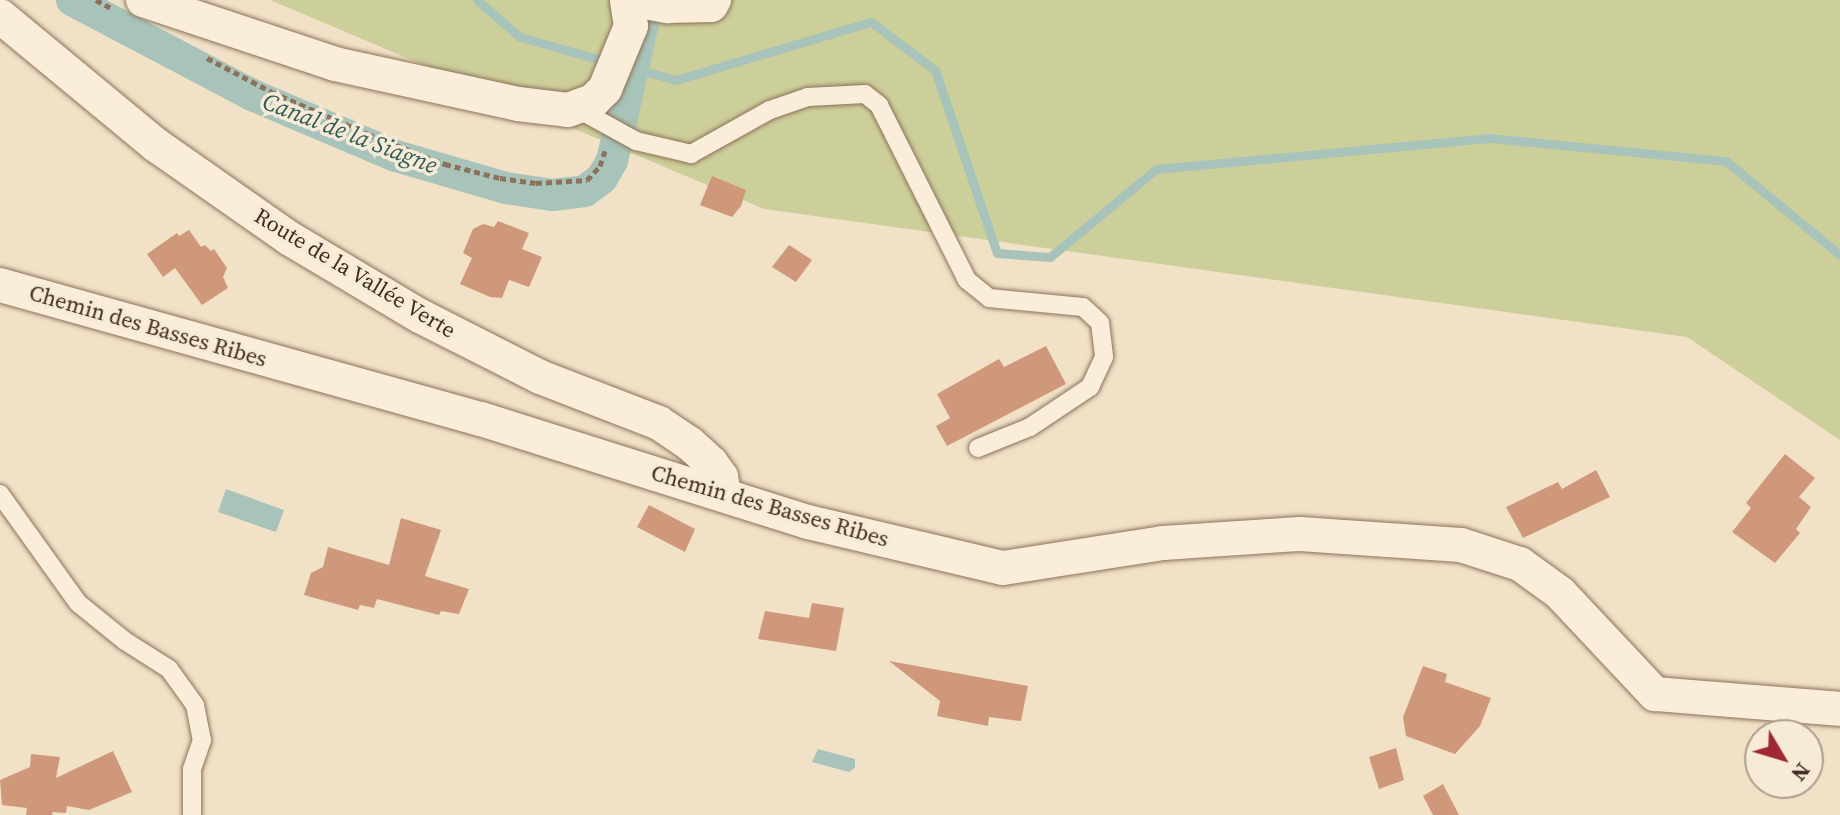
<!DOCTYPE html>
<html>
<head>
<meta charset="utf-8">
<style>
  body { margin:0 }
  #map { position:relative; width:1840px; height:815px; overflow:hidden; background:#f0e1c7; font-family:"Source Serif 4",serif }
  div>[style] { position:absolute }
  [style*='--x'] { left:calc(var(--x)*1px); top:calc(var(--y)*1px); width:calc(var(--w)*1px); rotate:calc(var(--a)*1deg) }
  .green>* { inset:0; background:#cdcf9a }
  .water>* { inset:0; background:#a8c4ba }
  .stream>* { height:9px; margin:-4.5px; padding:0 4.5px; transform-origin:4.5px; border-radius:4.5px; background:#a8c4ba }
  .canal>* { height:32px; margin:-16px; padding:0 16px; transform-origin:16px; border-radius:16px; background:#a8c4ba }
  .building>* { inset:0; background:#d0987b }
  .path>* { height:5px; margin-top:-2.5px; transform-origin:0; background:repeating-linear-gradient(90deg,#8d725b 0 6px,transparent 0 10px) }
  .roads { filter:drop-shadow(0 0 2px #8d725b) drop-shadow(0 0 2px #8d725b) }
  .service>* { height:18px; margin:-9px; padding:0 9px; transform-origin:9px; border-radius:9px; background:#faeedb }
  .minor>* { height:34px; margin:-17px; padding:0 17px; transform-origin:17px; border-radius:17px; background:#faeedb }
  span { translate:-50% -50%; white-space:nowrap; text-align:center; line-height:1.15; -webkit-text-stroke:7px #f7ebd7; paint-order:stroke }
  .street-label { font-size:22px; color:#3d2b1f }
  .water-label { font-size:24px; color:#2e5d56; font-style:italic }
  .north { position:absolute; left:1744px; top:719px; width:80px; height:80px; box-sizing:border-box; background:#f7ebd7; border:2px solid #ad9e8d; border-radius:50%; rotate:128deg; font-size:22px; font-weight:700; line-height:32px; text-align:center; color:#3d2b1f }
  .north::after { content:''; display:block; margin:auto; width:28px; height:36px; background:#9e2932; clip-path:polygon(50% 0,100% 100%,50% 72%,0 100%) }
</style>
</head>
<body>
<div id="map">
  <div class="green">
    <i style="clip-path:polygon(270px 0,1840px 0,1840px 440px,1687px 337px,764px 209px)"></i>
  </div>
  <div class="water">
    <i style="clip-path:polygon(226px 489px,284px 510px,276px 532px,218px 512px)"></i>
    <i style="clip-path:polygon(818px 749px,855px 759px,855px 768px,849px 772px,812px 762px)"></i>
  </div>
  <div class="stream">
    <i style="--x:477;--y:0;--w:57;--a:40.7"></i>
    <i style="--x:520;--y:37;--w:91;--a:15.9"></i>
    <i style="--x:622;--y:65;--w:56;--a:15.5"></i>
    <i style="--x:676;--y:80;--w:203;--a:-16.6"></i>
    <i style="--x:871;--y:22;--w:80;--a:36.9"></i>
    <i style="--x:935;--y:70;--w:193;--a:71.3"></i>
    <i style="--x:997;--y:253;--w:53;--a:4.3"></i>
    <i style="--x:1050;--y:257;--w:138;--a:-39.7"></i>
    <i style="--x:1156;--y:169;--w:335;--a:-5.3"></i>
    <i style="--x:1490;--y:138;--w:237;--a:5.6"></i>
    <i style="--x:1726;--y:161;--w:148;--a:39.5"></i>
  </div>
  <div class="canal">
    <i style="--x:72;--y:0;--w:204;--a:27.8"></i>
    <i style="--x:252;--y:95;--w:156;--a:23"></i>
    <i style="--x:396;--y:156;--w:115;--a:16.2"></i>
    <i style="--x:506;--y:188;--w:48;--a:8.5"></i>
    <i style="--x:553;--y:195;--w:32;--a:-7"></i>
    <i style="--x:585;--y:191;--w:21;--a:-37"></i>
    <i style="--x:602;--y:178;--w:20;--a:-60"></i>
    <i style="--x:612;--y:161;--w:141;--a:-77.3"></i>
  </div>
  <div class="building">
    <i style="clip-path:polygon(712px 176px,746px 190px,741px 206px,732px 217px,700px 205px)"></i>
    <i style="clip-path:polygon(498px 221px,529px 233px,522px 249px,542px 257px,529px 287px,509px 280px,502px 298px,490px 297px,460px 284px,472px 258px,463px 253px,473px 229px,483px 224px,494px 227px)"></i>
    <i style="clip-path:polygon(189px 230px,201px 247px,205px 245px,211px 251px,214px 249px,227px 268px,223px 277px,228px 288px,202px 305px,175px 268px,163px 277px,147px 254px,177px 233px,179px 236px)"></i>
    <i style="clip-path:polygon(789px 245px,812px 260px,796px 282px,772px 267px)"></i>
    <i style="clip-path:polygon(1046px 346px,1066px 384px,947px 446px,936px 426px,950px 418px,937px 394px,999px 359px,1004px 367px)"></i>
    <i style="clip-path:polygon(1785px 454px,1815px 478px,1799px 497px,1811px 507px,1796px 529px,1800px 533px,1775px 563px,1732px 532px,1751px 508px,1746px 503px)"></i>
    <i style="clip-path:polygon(1596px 470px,1610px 497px,1523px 538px,1506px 507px,1558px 482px,1562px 489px)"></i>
    <i style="clip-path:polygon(649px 505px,695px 529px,685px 552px,637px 527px)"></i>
    <i style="clip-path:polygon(401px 518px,441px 530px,425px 576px,469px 589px,459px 614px,441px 611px,439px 615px,377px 599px,374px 608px,360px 605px,358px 610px,304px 595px,311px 573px,323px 567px,328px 547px,389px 565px)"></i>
    <i style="clip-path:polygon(812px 603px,844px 608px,836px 651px,758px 639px,765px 611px,809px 618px)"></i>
    <i style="clip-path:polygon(889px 661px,1028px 686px,1021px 721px,989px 717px,988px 726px,937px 716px,940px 701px)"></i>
    <i style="clip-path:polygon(1423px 666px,1447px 674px,1445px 682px,1491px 698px,1480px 726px,1455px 754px,1406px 736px,1403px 717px)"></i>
    <i style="clip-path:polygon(1396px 748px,1404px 780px,1379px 789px,1369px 757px)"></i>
    <i style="clip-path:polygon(113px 751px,132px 792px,89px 810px,67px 806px,66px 813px,53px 812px,52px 815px,26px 815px,27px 808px,2px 805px,0 780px,30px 767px,31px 754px,60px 757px,56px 778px)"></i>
    <i style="clip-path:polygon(1443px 784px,1459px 815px,1433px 815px,1423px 796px)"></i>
  </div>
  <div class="path">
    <i style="--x:96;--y:0;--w:19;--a:28"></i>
    <i style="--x:207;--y:58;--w:73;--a:27.6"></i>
    <i style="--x:272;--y:92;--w:105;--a:23.6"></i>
    <i style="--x:368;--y:134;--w:83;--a:21.3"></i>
    <i style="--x:445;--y:164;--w:57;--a:14.3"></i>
    <i style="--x:500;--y:178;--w:36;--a:8"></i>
    <i style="--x:536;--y:183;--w:51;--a:-3.4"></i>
    <i style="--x:587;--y:180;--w:19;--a:-47"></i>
    <i style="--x:600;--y:166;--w:16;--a:-72"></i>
  </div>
  <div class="roads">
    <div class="service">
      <i style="--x:578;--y:109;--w:66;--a:28.9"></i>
      <i style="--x:636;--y:141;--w:57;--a:13.3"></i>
      <i style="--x:691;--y:154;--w:90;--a:-29.1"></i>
      <i style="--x:770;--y:110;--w:40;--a:-18.9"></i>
      <i style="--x:808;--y:97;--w:57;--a:-3"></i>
      <i style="--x:865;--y:94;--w:18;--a:38"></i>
      <i style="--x:879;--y:105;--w:196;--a:63.3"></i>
      <i style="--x:967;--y:280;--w:28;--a:39"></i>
      <i style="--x:989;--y:298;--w:94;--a:5.5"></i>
      <i style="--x:1083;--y:307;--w:23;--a:43"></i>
      <i style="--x:1100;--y:323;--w:34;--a:83"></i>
      <i style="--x:1104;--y:357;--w:33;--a:115"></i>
      <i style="--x:1090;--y:387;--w:72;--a:146.3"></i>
      <i style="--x:1030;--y:427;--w:56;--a:158"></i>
      <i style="--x:0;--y:494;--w:134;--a:54.4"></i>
      <i style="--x:78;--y:603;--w:60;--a:39"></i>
      <i style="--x:125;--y:641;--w:52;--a:32.5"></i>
      <i style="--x:169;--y:669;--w:44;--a:54.2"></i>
      <i style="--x:195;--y:705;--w:36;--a:79"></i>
      <i style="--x:202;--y:740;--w:31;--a:109"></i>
      <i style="--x:192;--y:769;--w:46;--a:90"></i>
    </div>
    <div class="minor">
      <i style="--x:143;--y:0;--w:202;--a:18.4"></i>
      <i style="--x:335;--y:64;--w:187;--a:12.3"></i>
      <i style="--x:518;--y:104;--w:50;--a:6.8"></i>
      <i style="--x:568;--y:110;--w:27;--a:-20"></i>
      <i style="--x:593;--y:101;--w:17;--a:-45"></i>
      <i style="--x:605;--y:89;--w:68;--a:-67.6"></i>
      <i style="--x:631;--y:26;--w:26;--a:-99"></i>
      <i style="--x:635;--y:0;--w:33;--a:11"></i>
      <i style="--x:667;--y:6;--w:44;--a:-1.3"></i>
      <i style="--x:711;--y:5;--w:6;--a:-59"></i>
      <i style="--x:0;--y:16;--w:202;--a:39.6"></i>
      <i style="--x:156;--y:145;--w:162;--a:35"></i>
      <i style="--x:289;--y:238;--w:152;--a:30.8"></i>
      <i style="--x:420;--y:316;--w:135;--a:26.9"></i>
      <i style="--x:540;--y:377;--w:128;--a:21.1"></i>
      <i style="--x:659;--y:423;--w:36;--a:34"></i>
      <i style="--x:689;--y:443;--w:30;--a:42"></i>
      <i style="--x:711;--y:463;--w:17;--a:54"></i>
      <i style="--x:721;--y:477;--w:16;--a:79"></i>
      <i style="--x:0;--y:285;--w:499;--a:15.6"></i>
      <i style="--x:481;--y:419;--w:343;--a:17.5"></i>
      <i style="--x:808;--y:522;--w:200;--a:13.3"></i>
      <i style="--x:1003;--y:568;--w:162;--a:-8.9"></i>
      <i style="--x:1163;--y:543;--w:137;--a:-3.8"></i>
      <i style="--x:1300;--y:534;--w:161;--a:3.9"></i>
      <i style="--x:1461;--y:545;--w:62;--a:17.9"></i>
      <i style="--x:1520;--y:564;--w:49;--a:35.9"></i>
      <i style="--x:1560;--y:593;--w:139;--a:46.8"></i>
      <i style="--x:1655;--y:694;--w:186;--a:4.6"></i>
    </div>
  </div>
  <div class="street-label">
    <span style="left:355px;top:273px;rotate:31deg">Route de la Vallée Verte</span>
    <span style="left:148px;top:326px;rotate:16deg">Chemin des Basses Ribes</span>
    <span style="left:770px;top:506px;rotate:16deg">Chemin des Basses Ribes</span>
  </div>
  <div class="water-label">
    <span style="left:350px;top:133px;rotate:21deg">Canal de la Siagne</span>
  </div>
  <div class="north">N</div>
</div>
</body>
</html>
